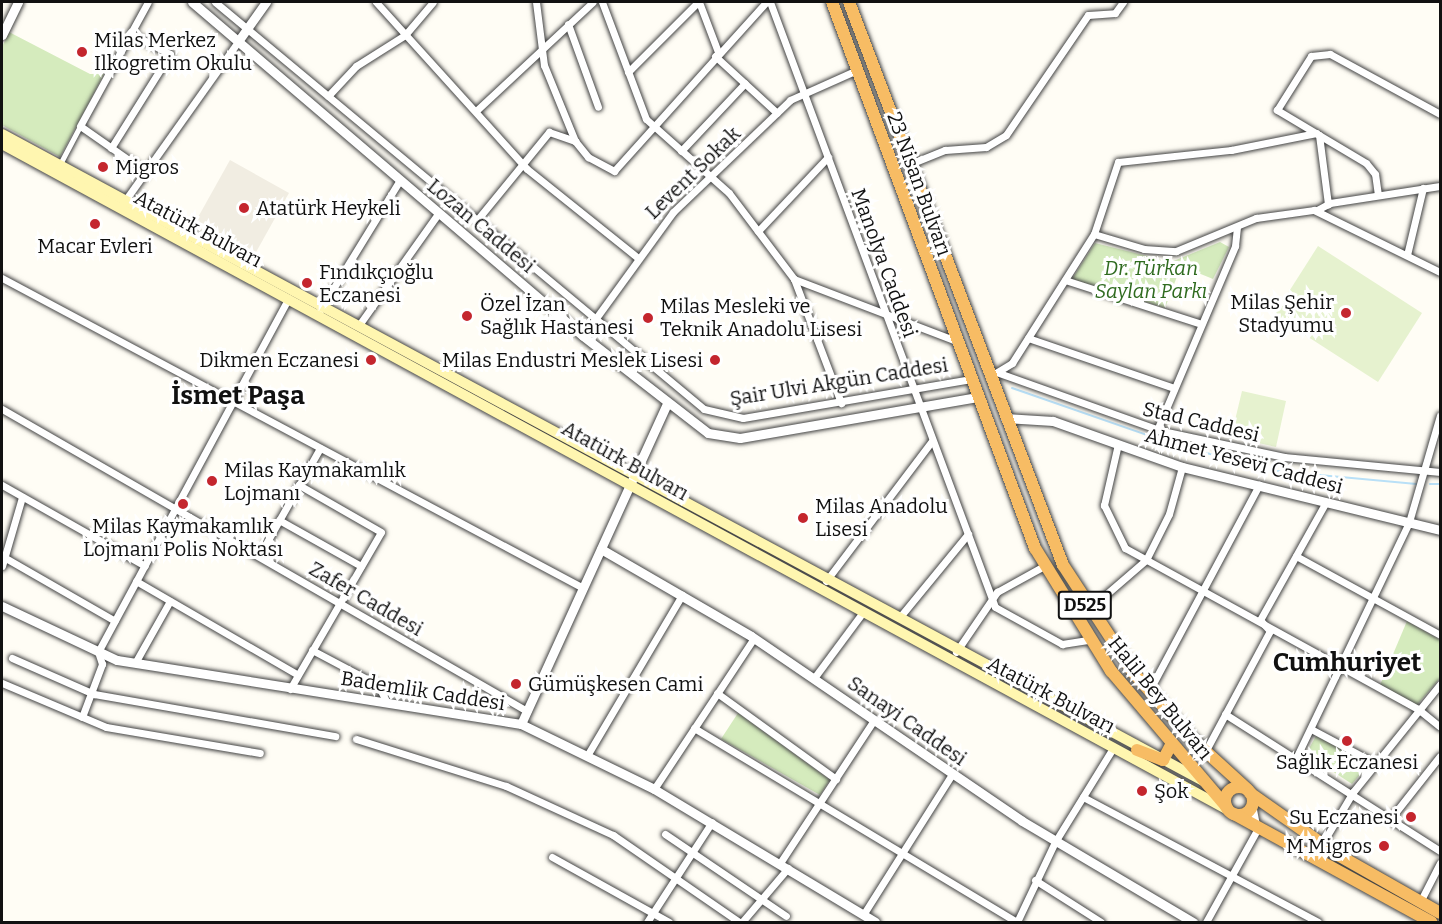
<!DOCTYPE html>
<html>
<head>
<meta charset="utf-8">
<style>
  body { margin:0 }
  #map { position:relative; width:1442px; height:924px; overflow:hidden; background:#fffdf5; font-family:Bitter,serif }
  div>[style] { position:absolute }
  [style*='--x'] { left:calc(var(--x)*1px); top:calc(var(--y)*1px); width:calc(var(--w)*1px); rotate:calc(var(--a)*1deg) }
  .green>* { inset:0; background:#d5ebbd }
  .pitch>* { inset:0; background:#e6f2cf }
  .plaza>* { inset:0; background:#f1ede2 }
  .stream>* { height:2px; margin:-1px; padding:0 1px; transform-origin:1px; border-radius:1px; background:#b9e0f7 }
  .roads { filter:drop-shadow(0 0 2px #444) drop-shadow(0 0 2px #444) }
  .pedestrian>* { height:5px; margin:-2.5px; padding:0 2.5px; transform-origin:2.5px; border-radius:2.5px; background:#fff }
  .minor>* { height:7px; margin:-3.5px; padding:0 3.5px; transform-origin:3.5px; border-radius:3.5px; background:#fff }
  .tertiary>* { height:9px; margin:-4.5px; padding:0 4.5px; transform-origin:4.5px; border-radius:4.5px; background:#fff }
  .secondary>* { height:10px; margin:-5px; padding:0 5px; transform-origin:5px; border-radius:5px; background:#fff6b0 }
  .trunk>* { height:12px; margin:-6px; padding:0 6px; transform-origin:6px; border-radius:6px; background:#f7bc64 }
  .trunk>.ring { margin:-6px; padding:0; box-sizing:content-box; background:none; border:12px solid #f7bc64; border-radius:50% }
  .dots>* { width:16px; height:16px; translate:-50% -50%; box-sizing:border-box; border:3px solid #fff; border-radius:50% }
  span { translate:-50% -50%; white-space:nowrap; text-align:center; line-height:1.15; -webkit-text-stroke:6px #fff; paint-order:stroke }
  .shield-label span { padding:2px 4px; background:#fff; border:2px solid; border-radius:4px; -webkit-text-stroke-width:0 }
  .shield-label { font-size:18px; color:#111; font-weight:700 }
  .poi-label { font-size:20px; color:#111 }
  .left { translate:0 -50%; text-align:left }
  .right { translate:-100% -50%; text-align:right }
  .street-label { font-size:20px; color:#111 }
  .park-label { font-size:20px; color:#2f6b1f; font-style:italic }
  .district-label { font-size:26px; color:#111; font-weight:700 }
  .frame { position:absolute; inset:0; border:3px solid #111; pointer-events:none }
</style>
</head>
<body>
<div id="map">
  <div class="green">
    <i style="clip-path:polygon(9px 32px,90px 74px,104px 74px,60px 157px,2px 125px,2px 47px)"></i>
    <i style="clip-path:polygon(1220px 242px,1229px 247px,1213px 279px,1181px 266px,1165px 308px,1072px 279px,1095px 243px,1171px 262px)"></i>
    <i style="clip-path:polygon(1407px 621px,1440px 640px,1440px 678px,1417px 705px,1380px 685px)"></i>
    <i style="clip-path:polygon(738px 713px,830px 780px,820px 795px,721px 739px)"></i>
    <i style="clip-path:polygon(1316px 736px,1369px 764px,1352px 784px,1306px 754px)"></i>
  </div>
  <div class="pitch">
    <i style="clip-path:polygon(1318px 246px,1422px 313px,1378px 382px,1274px 315px)"></i>
    <i style="clip-path:polygon(1242px 391px,1286px 401px,1276px 447px,1231px 437px)"></i>
  </div>
  <div class="plaza">
    <i style="clip-path:polygon(230px 160px,289px 193px,251px 261px,192px 228px)"></i>
  </div>
  <div class="stream">
    <i style="--x:1012;--y:388;--w:179;--a:19.2"></i>
    <i style="--x:1191;--y:449;--w:88;--a:14.5"></i>
    <i style="--x:1276;--y:471;--w:141;--a:5.3"></i>
    <i style="--x:1430;--y:484;--w:10;--a:0"></i>
  </div>
  <div class="roads">
    <div class="pedestrian">
      <i style="--x:60;--y:164;--w:43;--a:-62.2"></i>
    </div>
    <div class="minor">
      <i style="--x:215;--y:2;--w:636;--a:39.77"></i>
      <i style="--x:704;--y:409;--w:40;--a:13"></i>
      <i style="--x:743;--y:418;--w:230;--a:-9.7"></i>
      <i style="--x:376;--y:2;--w:225;--a:47.9"></i>
      <i style="--x:527;--y:169;--w:141;--a:38.7"></i>
      <i style="--x:536;--y:2;--w:64;--a:82.8"></i>
      <i style="--x:544;--y:65;--w:82;--a:67.8"></i>
      <i style="--x:575;--y:141;--w:21;--a:51"></i>
      <i style="--x:588;--y:157;--w:30;--a:28"></i>
      <i style="--x:614;--y:171;--w:227;--a:-48"></i>
      <i style="--x:602;--y:2;--w:125;--a:69.4"></i>
      <i style="--x:646;--y:119;--w:111;--a:41.7"></i>
      <i style="--x:729;--y:193;--w:108;--a:52.9"></i>
      <i style="--x:794;--y:279;--w:133;--a:69.2"></i>
      <i style="--x:699;--y:2;--w:53;--a:69.2"></i>
      <i style="--x:770;--y:2;--w:645;--a:69.6"></i>
      <i style="--x:995;--y:607;--w:77;--a:28.9"></i>
      <i style="--x:1062;--y:644;--w:26;--a:-9"></i>
      <i style="--x:568;--y:24;--w:88;--a:70.1"></i>
      <i style="--x:715;--y:56;--w:84;--a:42.6"></i>
      <i style="--x:628;--y:72;--w:99;--a:-45"></i>
      <i style="--x:328;--y:96;--w:41;--a:-47"></i>
      <i style="--x:356;--y:66;--w:58;--a:-32.3"></i>
      <i style="--x:405;--y:35;--w:43;--a:-49.7"></i>
      <i style="--x:477;--y:110;--w:158;--a:-43"></i>
      <i style="--x:1319;--y:135;--w:70;--a:82.6"></i>
      <i style="--x:111;--y:148;--w:111;--a:-57.9"></i>
      <i style="--x:170;--y:54;--w:45;--a:-152.3"></i>
      <i style="--x:681;--y:151;--w:93;--a:-46.7"></i>
      <i style="--x:910;--y:164;--w:38;--a:-22"></i>
      <i style="--x:945;--y:150;--w:41;--a:-4.2"></i>
      <i style="--x:986;--y:147;--w:23;--a:-31"></i>
      <i style="--x:1006;--y:135;--w:145;--a:-55.7"></i>
      <i style="--x:1088;--y:15;--w:27;--a:-4"></i>
      <i style="--x:1115;--y:13;--w:14;--a:-54"></i>
      <i style="--x:146;--y:172;--w:80;--a:-145.1"></i>
      <i style="--x:80;--y:126;--w:141;--a:-61.3"></i>
      <i style="--x:1378;--y:195;--w:21;--a:-98"></i>
      <i style="--x:1375;--y:174;--w:14;--a:-129"></i>
      <i style="--x:1366;--y:163;--w:104;--a:-149.2"></i>
      <i style="--x:1277;--y:110;--w:64;--a:-57.8"></i>
      <i style="--x:1311;--y:56;--w:19;--a:-6"></i>
      <i style="--x:1330;--y:54;--w:125;--a:28.6"></i>
      <i style="--x:124;--y:202;--w:199;--a:-54.6"></i>
      <i style="--x:1317;--y:210;--w:15;--a:-28"></i>
      <i style="--x:1330;--y:203;--w:111;--a:-8.8"></i>
      <i style="--x:477;--y:220;--w:114;--a:-50.7"></i>
      <i style="--x:549;--y:132;--w:28;--a:19"></i>
      <i style="--x:758;--y:231;--w:102;--a:-46.6"></i>
      <i style="--x:1094;--y:234;--w:52;--a:16.7"></i>
      <i style="--x:1144;--y:249;--w:32;--a:4"></i>
      <i style="--x:1176;--y:251;--w:87;--a:-22.4"></i>
      <i style="--x:1256;--y:218;--w:59;--a:-7.9"></i>
      <i style="--x:1314;--y:210;--w:140;--a:26.2"></i>
      <i style="--x:1407;--y:255;--w:69;--a:-76.6"></i>
      <i style="--x:2;--y:278;--w:659;--a:28.08"></i>
      <i style="--x:794;--y:279;--w:173;--a:20.9"></i>
      <i style="--x:1065;--y:280;--w:143;--a:17.9"></i>
      <i style="--x:320;--y:310;--w:153;--a:-58.4"></i>
      <i style="--x:359;--y:325;--w:136;--a:-54.6"></i>
      <i style="--x:583;--y:336;--w:153;--a:-54"></i>
      <i style="--x:673;--y:212;--w:162;--a:-43.7"></i>
      <i style="--x:790;--y:100;--w:73;--a:-24.1"></i>
      <i style="--x:1028;--y:338;--w:154;--a:18.9"></i>
      <i style="--x:999;--y:373;--w:173;--a:19.6"></i>
      <i style="--x:1162;--y:431;--w:125;--a:12"></i>
      <i style="--x:1284;--y:457;--w:157;--a:5.5"></i>
      <i style="--x:989;--y:377;--w:27;--a:-31"></i>
      <i style="--x:1012;--y:363;--w:153;--a:-57.6"></i>
      <i style="--x:1094;--y:234;--w:76;--a:-71.6"></i>
      <i style="--x:1118;--y:162;--w:114;--a:-6.1"></i>
      <i style="--x:1231;--y:150;--w:87;--a:-11.3"></i>
      <i style="--x:2;--y:409;--w:606;--a:29.91"></i>
      <i style="--x:1157;--y:430;--w:200;--a:-67"></i>
      <i style="--x:1235;--y:246;--w:19;--a:-84"></i>
      <i style="--x:1118;--y:444;--w:63;--a:102.9"></i>
      <i style="--x:1104;--y:505;--w:48;--a:64"></i>
      <i style="--x:1125;--y:548;--w:334;--a:28.8"></i>
      <i style="--x:1418;--y:709;--w:28;--a:39"></i>
      <i style="--x:2;--y:485;--w:164;--a:29.5"></i>
      <i style="--x:279;--y:520;--w:94;--a:29.3"></i>
      <i style="--x:2;--y:556;--w:130;--a:29.9"></i>
      <i style="--x:259;--y:556;--w:124;--a:-60.5"></i>
      <i style="--x:1296;--y:556;--w:164;--a:28.7"></i>
      <i style="--x:2;--y:566;--w:72;--a:-73.8"></i>
      <i style="--x:136;--y:581;--w:187;--a:30.1"></i>
      <i style="--x:826;--y:581;--w:176;--a:-52.9"></i>
      <i style="--x:1088;--y:610;--w:77;--a:-40.8"></i>
      <i style="--x:1146;--y:560;--w:51;--a:-63.4"></i>
      <i style="--x:1169;--y:514;--w:49;--a:-74.5"></i>
      <i style="--x:899;--y:618;--w:109;--a:-50.6"></i>
      <i style="--x:312;--y:650;--w:75;--a:27.9"></i>
      <i style="--x:378;--y:685;--w:20;--a:63"></i>
      <i style="--x:956;--y:652;--w:73;--a:-55.7"></i>
      <i style="--x:997;--y:592;--w:54;--a:-29"></i>
      <i style="--x:12;--y:658;--w:90;--a:23.7"></i>
      <i style="--x:94;--y:694;--w:245;--a:9.9"></i>
      <i style="--x:135;--y:663;--w:71;--a:-60.6"></i>
      <i style="--x:814;--y:678;--w:82;--a:-53.4"></i>
      <i style="--x:2;--y:683;--w:113;--a:22.9"></i>
      <i style="--x:106;--y:727;--w:156;--a:9.6"></i>
      <i style="--x:290;--y:689;--w:181;--a:-59.9"></i>
      <i style="--x:381;--y:532;--w:95;--a:-150.2"></i>
      <i style="--x:1149;--y:691;--w:234;--a:-61.9"></i>
      <i style="--x:717;--y:693;--w:147;--a:35.9"></i>
      <i style="--x:1225;--y:714;--w:255;--a:32.5"></i>
      <i style="--x:82;--y:717;--w:57;--a:-69.3"></i>
      <i style="--x:102;--y:664;--w:13;--a:-108"></i>
      <i style="--x:98;--y:652;--w:402;--a:-61.7"></i>
      <i style="--x:694;--y:728;--w:377;--a:31"></i>
      <i style="--x:1311;--y:729;--w:72;--a:28"></i>
      <i style="--x:356;--y:739;--w:157;--a:17.4"></i>
      <i style="--x:506;--y:786;--w:118;--a:24.6"></i>
      <i style="--x:613;--y:835;--w:153;--a:34.6"></i>
      <i style="--x:1205;--y:752;--w:137;--a:-61.8"></i>
      <i style="--x:1270;--y:631;--w:15;--a:-132"></i>
      <i style="--x:1260;--y:620;--w:135;--a:-60.8"></i>
      <i style="--x:588;--y:754;--w:185;--a:-59.4"></i>
      <i style="--x:1297;--y:756;--w:259;--a:-64.4"></i>
      <i style="--x:1409;--y:522;--w:111;--a:-73.8"></i>
      <i style="--x:654;--y:789;--w:181;--a:-56.5"></i>
      <i style="--x:1083;--y:797;--w:266;--a:28"></i>
      <i style="--x:1391;--y:818;--w:79;--a:-51.7"></i>
      <i style="--x:665;--y:834;--w:146;--a:34.1"></i>
      <i style="--x:1322;--y:844;--w:61;--a:-59.2"></i>
      <i style="--x:1353;--y:792;--w:139;--a:-51.1"></i>
      <i style="--x:552;--y:857;--w:134;--a:29.1"></i>
      <i style="--x:780;--y:863;--w:171;--a:-56.7"></i>
      <i style="--x:1035;--y:880;--w:78;--a:32.5"></i>
      <i style="--x:1420;--y:902;--w:44;--a:-62.9"></i>
      <i style="--x:863;--y:915;--w:167;--a:-57.7"></i>
      <i style="--x:647;--y:922;--w:119;--a:-57"></i>
      <i style="--x:742;--y:922;--w:71;--a:-49.6"></i>
      <i style="--x:1017;--y:922;--w:89;--a:-64.6"></i>
      <i style="--x:1055;--y:842;--w:110;--a:-58.3"></i>
      <i style="--x:1206;--y:922;--w:105;--a:-61"></i>
      <i style="--x:1257;--y:830;--w:25;--a:-101"></i>
    </div>
    <div class="tertiary">
      <i style="--x:192;--y:2;--w:514;--a:40.5"></i>
      <i style="--x:583;--y:336;--w:158;--a:37.8"></i>
      <i style="--x:708;--y:433;--w:32;--a:9"></i>
      <i style="--x:740;--y:438;--w:241;--a:-9.8"></i>
      <i style="--x:2;--y:35;--w:37;--a:-64"></i>
      <i style="--x:239;--y:40;--w:47;--a:-54.6"></i>
      <i style="--x:1005;--y:418;--w:48;--a:3.6"></i>
      <i style="--x:1053;--y:421;--w:137;--a:19.6"></i>
      <i style="--x:1182;--y:467;--w:266;--a:13.7"></i>
      <i style="--x:601;--y:549;--w:173;--a:30.1"></i>
      <i style="--x:751;--y:636;--w:328;--a:34.3"></i>
      <i style="--x:1022;--y:821;--w:199;--a:30.6"></i>
      <i style="--x:2;--y:606;--w:127;--a:25.2"></i>
      <i style="--x:117;--y:660;--w:409;--a:9"></i>
      <i style="--x:521;--y:724;--w:148;--a:26"></i>
      <i style="--x:654;--y:789;--w:258;--a:31"></i>
      <i style="--x:521;--y:724;--w:352;--a:-65.5"></i>
    </div>
    <div class="secondary">
      <i style="--x:2;--y:134;--w:1364;--a:28.31"></i>
      <i style="--x:2;--y:144;--w:1397;--a:28.51"></i>
    </div>
    <div class="trunk">
      <i style="--x:832;--y:2;--w:583;--a:69.61"></i>
      <i style="--x:1035;--y:548;--w:145;--a:58.3"></i>
      <i style="--x:1111;--y:671;--w:177;--a:49.6"></i>
      <i style="--x:849;--y:2;--w:602;--a:69.19"></i>
      <i style="--x:1063;--y:565;--w:128;--a:56.8"></i>
      <i style="--x:1133;--y:672;--w:88;--a:48.7"></i>
      <i style="--x:1191;--y:738;--w:76;--a:42.3"></i>
      <i style="--x:1137;--y:750;--w:28;--a:21"></i>
      <i style="--x:1163;--y:760;--w:17;--a:-62"></i>
      <i class="ring" style="left:1225px;top:787px;width:16px;height:16px"></i>
      <i style="--x:1250;--y:793;--w:108;--a:35.2"></i>
      <i style="--x:1338;--y:855;--w:117;--a:29.6"></i>
      <i style="--x:1234;--y:814;--w:225;--a:28.7"></i>
    </div>
  </div>
  <div class="dots">
    <i style="left:82px;top:52px;background:#c4262e"></i>
    <i style="left:103px;top:167px;background:#c4262e"></i>
    <i style="left:244px;top:208px;background:#c4262e"></i>
    <i style="left:95px;top:224px;background:#c4262e"></i>
    <i style="left:307px;top:283px;background:#c4262e"></i>
    <i style="left:1346px;top:313px;background:#c4262e"></i>
    <i style="left:467px;top:316px;background:#c4262e"></i>
    <i style="left:648px;top:318px;background:#c4262e"></i>
    <i style="left:371px;top:360px;background:#c4262e"></i>
    <i style="left:715px;top:360px;background:#c4262e"></i>
    <i style="left:212px;top:481px;background:#c4262e"></i>
    <i style="left:183px;top:504px;background:#c4262e"></i>
    <i style="left:803px;top:518px;background:#c4262e"></i>
    <i style="left:516px;top:684px;background:#c4262e"></i>
    <i style="left:1347px;top:741px;background:#c4262e"></i>
    <i style="left:1142px;top:791px;background:#c4262e"></i>
    <i style="left:1411px;top:817px;background:#c4262e"></i>
    <i style="left:1384px;top:846px;background:#c4262e"></i>
  </div>
  <div class="shield-label">
    <span style="left:1085px;top:605px">D525</span>
  </div>
  <div class="poi-label">
    <span class="left" style="left:94px;top:52px">Milas Merkez<br>Ilkogretim Okulu</span>
    <span class="left" style="left:115px;top:167px">Migros</span>
    <span class="left" style="left:256px;top:208px">Atatürk Heykeli</span>
    <span style="left:95px;top:246px">Macar Evleri</span>
    <span class="left" style="left:319px;top:284px">Fındıkçıoğlu<br>Eczanesi</span>
    <span class="right" style="left:1334px;top:314px">Milas Şehir<br>Stadyumu</span>
    <span class="left" style="left:480px;top:316px">Özel İzan<br>Sağlık Hastanesi</span>
    <span class="left" style="left:660px;top:318px">Milas Mesleki ve<br>Teknik Anadolu Lisesi</span>
    <span class="right" style="left:359px;top:360px">Dikmen Eczanesi</span>
    <span class="right" style="left:703px;top:360px">Milas Endustri Meslek Lisesi</span>
    <span class="left" style="left:224px;top:482px">Milas Kaymakamlık<br>Lojmanı</span>
    <span class="left" style="left:815px;top:518px">Milas Anadolu<br>Lisesi</span>
    <span style="left:183px;top:538px">Milas Kaymakamlık<br>Lojmanı Polis Noktası</span>
    <span class="left" style="left:528px;top:684px">Gümüşkesen Cami</span>
    <span style="left:1347px;top:762px">Sağlık Eczanesi</span>
    <span class="left" style="left:1154px;top:791px">Şok</span>
    <span class="right" style="left:1399px;top:817px">Su Eczanesi</span>
    <span class="right" style="left:1372px;top:846px">M Migros</span>
  </div>
  <div class="street-label">
    <span style="left:693px;top:173px;rotate:-44deg">Levent Sokak</span>
    <span style="left:919px;top:184px;rotate:70deg">23 Nisan Bulvarı</span>
    <span style="left:481px;top:226px;rotate:40deg">Lozan Caddesi</span>
    <span style="left:198px;top:229px;rotate:28deg">Atatürk Bulvarı</span>
    <span style="left:884px;top:263px;rotate:70deg">Manolya Caddesi</span>
    <span style="left:839px;top:382px;rotate:-9deg">Şair Ulvi Akgün Caddesi</span>
    <span style="left:1201px;top:422px;rotate:13deg">Stad Caddesi</span>
    <span style="left:625px;top:461px;rotate:29deg">Atatürk Bulvarı</span>
    <span style="left:1244px;top:461px;rotate:15deg">Ahmet Yesevi Caddesi</span>
    <span style="left:366px;top:599px;rotate:30deg">Zafer Caddesi</span>
    <span style="left:423px;top:691px;rotate:9deg">Bademlik Caddesi</span>
    <span style="left:1051px;top:695px;rotate:28deg">Atatürk Bulvarı</span>
    <span style="left:1160px;top:698px;rotate:51deg">Halil Bey Bulvarı</span>
    <span style="left:907px;top:721px;rotate:35deg">Sanayi Caddesi</span>
  </div>
  <div class="park-label">
    <span style="left:1151px;top:280px">Dr. Türkan<br>Saylan Parkı</span>
  </div>
  <div class="district-label">
    <span style="left:238px;top:396px">İsmet Paşa</span>
    <span style="left:1347px;top:663px">Cumhuriyet</span>
  </div>
  <div class="frame"></div>
</div>
</body>
</html>
